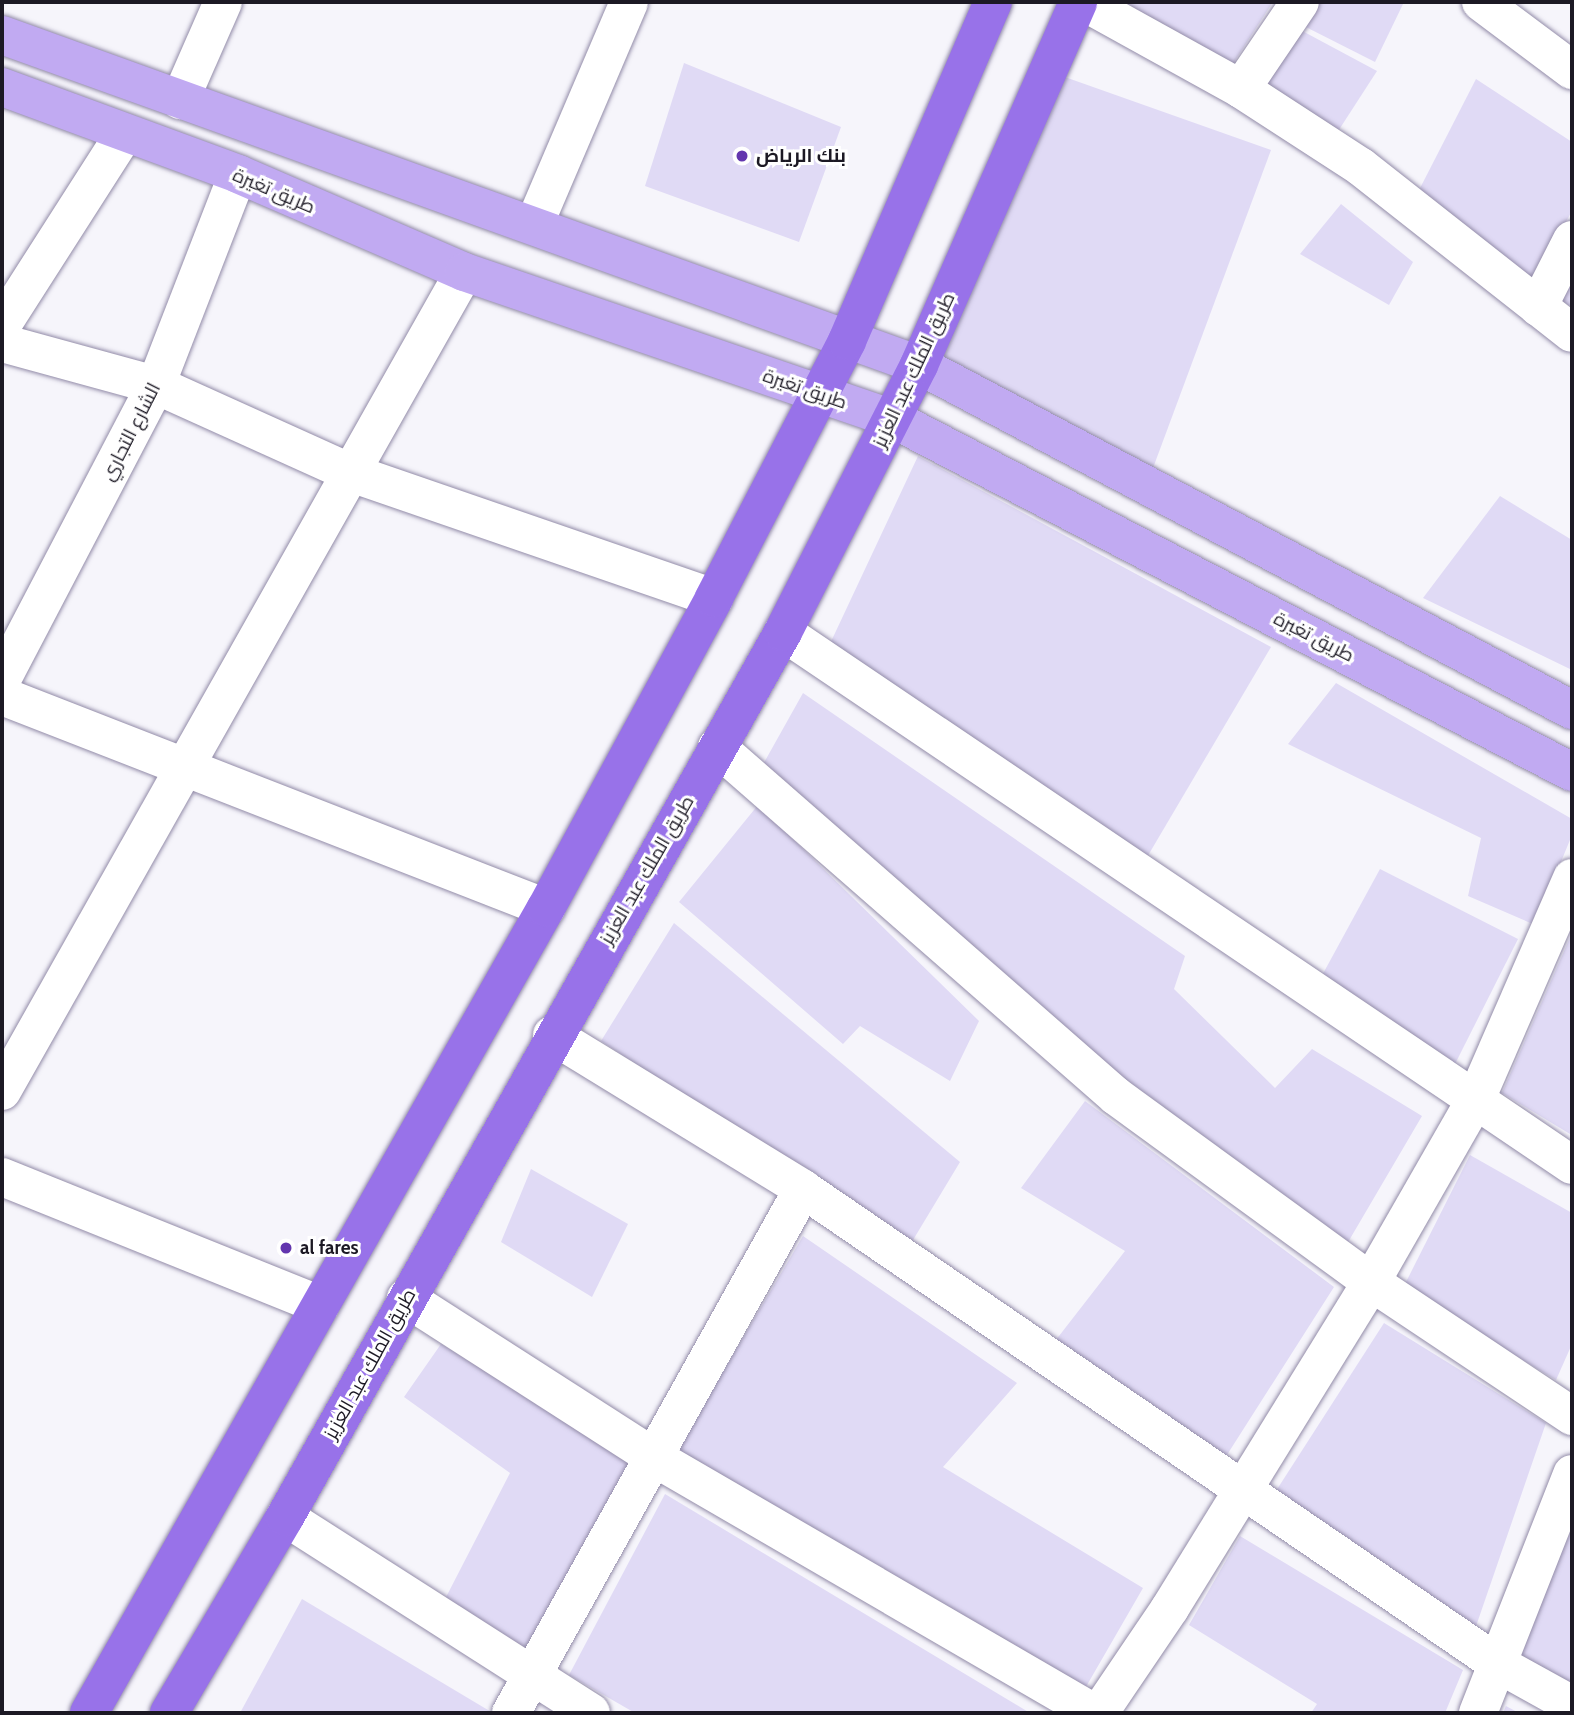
<!DOCTYPE html>
<html>
<head>
<meta charset="utf-8">
<style>
  body { margin:0 }
  #map { position:relative; width:1574px; height:1715px; overflow:hidden; background:#f6f5fb; font-family:Cabin,Cairo,sans-serif }
  div>[style] { position:absolute }
  [style*='--x'] { left:calc(var(--x)*1px); top:calc(var(--y)*1px); width:calc(var(--w)*1px); rotate:calc(var(--a)*1deg) }
  .building>* { inset:0; background:#e0daf5 }
  .roads { filter:drop-shadow(0 0 2px #928ba8) drop-shadow(0 0 2px #928ba8) }
  .minor>* { height:38px; margin:-19px; padding:0 19px; transform-origin:19px; border-radius:19px; background:#fff }
  .major>* { height:38px; margin:-19px; padding:0 19px; transform-origin:19px; border-radius:19px; background:#c1aaf2 }
  .highway>* { height:38px; margin:-19px; padding:0 19px; transform-origin:19px; border-radius:19px; background:#9872e9 }
  .dots>* { width:19px; height:19px; translate:-50% -50%; box-sizing:border-box; border:4px solid #fff; border-radius:50% }
  span { translate:-50% -50%; white-space:nowrap; text-align:center; line-height:1.15; -webkit-text-stroke:6px #fff; paint-order:stroke }
  .poi-label { font-size:19px; color:#1c1924; font-weight:700 }
  .left { translate:0 -50%; text-align:left }
  .street-label { font-size:19px; color:#1c1924 }
  .frame { position:absolute; inset:0; border:4px solid #1c1924; pointer-events:none }
</style>
</head>
<body>
<div id="map">
  <div class="building">
    <i style="clip-path:polygon(1118px 2px,1273px 2px,1223px 79px)"></i>
    <i style="clip-path:polygon(1307px 2px,1404px 2px,1375px 62px,1294px 21px)"></i>
    <i style="clip-path:polygon(1293px 26px,1377px 71px,1333px 139px,1248px 88px)"></i>
    <i style="clip-path:polygon(684px 63px,841px 127px,799px 242px,645px 186px)"></i>
    <i style="clip-path:polygon(1062px 76px,1271px 150px,1153px 468px,932px 360px)"></i>
    <i style="clip-path:polygon(1476px 79px,1572px 142px,1572px 211px,1531px 284px,1416px 196px)"></i>
    <i style="clip-path:polygon(1341px 204px,1413px 262px,1389px 305px,1300px 254px)"></i>
    <i style="clip-path:polygon(1572px 277px,1572px 307px,1560px 300px)"></i>
    <i style="clip-path:polygon(918px 456px,1271px 647px,1143px 864px,828px 648px)"></i>
    <i style="clip-path:polygon(1500px 496px,1572px 540px,1572px 670px,1423px 598px)"></i>
    <i style="clip-path:polygon(1336px 683px,1572px 819px,1572px 835px,1535px 925px,1468px 896px,1481px 838px,1288px 744px)"></i>
    <i style="clip-path:polygon(803px 693px,1185px 956px,1174px 989px,1275px 1088px,1312px 1049px,1422px 1116px,1344px 1249px,1115px 1075px,761px 768px)"></i>
    <i style="clip-path:polygon(758px 805px,979px 1021px,950px 1081px,860px 1026px,843px 1044px,679px 902px)"></i>
    <i style="clip-path:polygon(1380px 869px,1518px 939px,1453px 1068px,1319px 981px)"></i>
    <i style="clip-path:polygon(674px 923px,960px 1162px,910px 1245px,601px 1041px)"></i>
    <i style="clip-path:polygon(1572px 933px,1572px 1129px,1570px 1134px,1502px 1093px)"></i>
    <i style="clip-path:polygon(1085px 1101px,1334px 1287px,1225px 1458px,1052px 1345px,1125px 1251px,1021px 1188px)"></i>
    <i style="clip-path:polygon(1470px 1155px,1572px 1213px,1572px 1344px,1556px 1380px,1403px 1288px)"></i>
    <i style="clip-path:polygon(531px 1169px,628px 1224px,592px 1297px,501px 1242px)"></i>
    <i style="clip-path:polygon(803px 1236px,1017px 1383px,943px 1467px,1143px 1588px,1083px 1692px,676px 1452px)"></i>
    <i style="clip-path:polygon(1384px 1323px,1546px 1423px,1474px 1632px,1274px 1494px)"></i>
    <i style="clip-path:polygon(441px 1344px,634px 1462px,523px 1656px,444px 1601px,510px 1473px,404px 1397px)"></i>
    <i style="clip-path:polygon(665px 1494px,1030px 1713px,635px 1713px,569px 1675px)"></i>
    <i style="clip-path:polygon(1572px 1528px,1572px 1687px,1518px 1656px)"></i>
    <i style="clip-path:polygon(1240px 1536px,1463px 1670px,1445px 1713px,1311px 1713px,1317px 1704px,1189px 1625px)"></i>
    <i style="clip-path:polygon(302px 1599px,493px 1713px,240px 1713px)"></i>
    <i style="clip-path:polygon(1506px 1706px,1519px 1713px,1503px 1713px)"></i>
  </div>
  <div class="roads">
    <div class="minor">
      <i style="--x:1084;--y:2;--w:179;--a:29"></i>
      <i style="--x:1241;--y:89;--w:143;--a:33"></i>
      <i style="--x:1361;--y:167;--w:268;--a:38.2"></i>
      <i style="--x:1481;--y:2;--w:114;--a:36.8"></i>
      <i style="--x:1241;--y:89;--w:105;--a:-55.9"></i>
      <i style="--x:180;--y:100;--w:107;--a:-66.3"></i>
      <i style="--x:534;--y:225;--w:242;--a:-66.9"></i>
      <i style="--x:1538;--y:307;--w:75;--a:-63.1"></i>
      <i style="--x:2;--y:325;--w:227;--a:-57.4"></i>
      <i style="--x:2;--y:343;--w:160;--a:15.3"></i>
      <i style="--x:156;--y:385;--w:214;--a:24.3"></i>
      <i style="--x:351;--y:473;--w:384;--a:19"></i>
      <i style="--x:783;--y:632;--w:952;--a:34.04"></i>
      <i style="--x:2;--y:679;--w:332;--a:-62.4"></i>
      <i style="--x:156;--y:385;--w:226;--a:-68.8"></i>
      <i style="--x:2;--y:696;--w:584;--a:21.29"></i>
      <i style="--x:717;--y:747;--w:530;--a:41.18"></i>
      <i style="--x:1116;--y:1096;--w:316;--a:36.1"></i>
      <i style="--x:1371;--y:1282;--w:242;--a:33.7"></i>
      <i style="--x:552;--y:1035;--w:294;--a:31.5"></i>
      <i style="--x:803;--y:1189;--w:842;--a:34.35"></i>
      <i style="--x:1498;--y:1664;--w:85;--a:29"></i>
      <i style="--x:2;--y:1091;--w:940;--a:-60.57"></i>
      <i style="--x:2;--y:1177;--w:343;--a:21.9"></i>
      <i style="--x:406;--y:1298;--w:296;--a:32.7"></i>
      <i style="--x:655;--y:1458;--w:508;--a:30.15"></i>
      <i style="--x:285;--y:1517;--w:363;--a:32.6"></i>
      <i style="--x:511;--y:1713;--w:600;--a:-60.87"></i>
      <i style="--x:1099;--y:1713;--w:127;--a:-55.9"></i>
      <i style="--x:1170;--y:1608;--w:383;--a:-58.3"></i>
      <i style="--x:1371;--y:1282;--w:211;--a:-60.2"></i>
      <i style="--x:1476;--y:1099;--w:241;--a:-66.5"></i>
      <i style="--x:1478;--y:1713;--w:257;--a:-68.5"></i>
    </div>
    <div class="major">
      <i style="--x:2;--y:35;--w:975;--a:19.79"></i>
      <i style="--x:919;--y:365;--w:739;--a:27.85"></i>
      <i style="--x:2;--y:87;--w:252;--a:20.2"></i>
      <i style="--x:238;--y:174;--w:246;--a:23.4"></i>
      <i style="--x:464;--y:272;--w:453;--a:18.9"></i>
      <i style="--x:893;--y:419;--w:765;--a:27.47"></i>
    </div>
    <div class="highway">
      <i style="--x:89;--y:1713;--w:926;--a:-60.42"></i>
      <i style="--x:546;--y:908;--w:353;--a:-61.5"></i>
      <i style="--x:714;--y:598;--w:289;--a:-62.6"></i>
      <i style="--x:847;--y:341;--w:369;--a:-66.7"></i>
      <i style="--x:169;--y:1713;--w:228;--a:-59.4"></i>
      <i style="--x:285;--y:1517;--w:1015;--a:-60.63"></i>
      <i style="--x:783;--y:632;--w:300;--a:-63"></i>
      <i style="--x:919;--y:365;--w:396;--a:-66.3"></i>
    </div>
  </div>
  <div class="dots">
    <i style="left:742px;top:156px;background:#6336ae"></i>
    <i style="left:286px;top:1248px;background:#6336ae"></i>
  </div>
  <div class="poi-label">
    <span class="left" style="left:756px;top:156px">بنك الرياض</span>
    <span class="left" style="left:300px;top:1248px">al fares</span>
  </div>
  <div class="street-label">
    <span style="left:274px;top:191px;rotate:23deg">طريق تغيرة</span>
    <span style="left:914px;top:370px;rotate:-65deg">طريق الملك عبد العزيز</span>
    <span style="left:805px;top:389px;rotate:19deg">طريق تغيرة</span>
    <span style="left:131px;top:432px;rotate:-63deg">الشارع التجاري</span>
    <span style="left:1314px;top:637px;rotate:27deg">طريق تغيرة</span>
    <span style="left:647px;top:870px;rotate:-60deg">طريق الملك عبد العزيز</span>
    <span style="left:370px;top:1364px;rotate:-61deg">طريق الملك عبد العزيز</span>
  </div>
  <div class="frame"></div>
</div>
</body>
</html>
